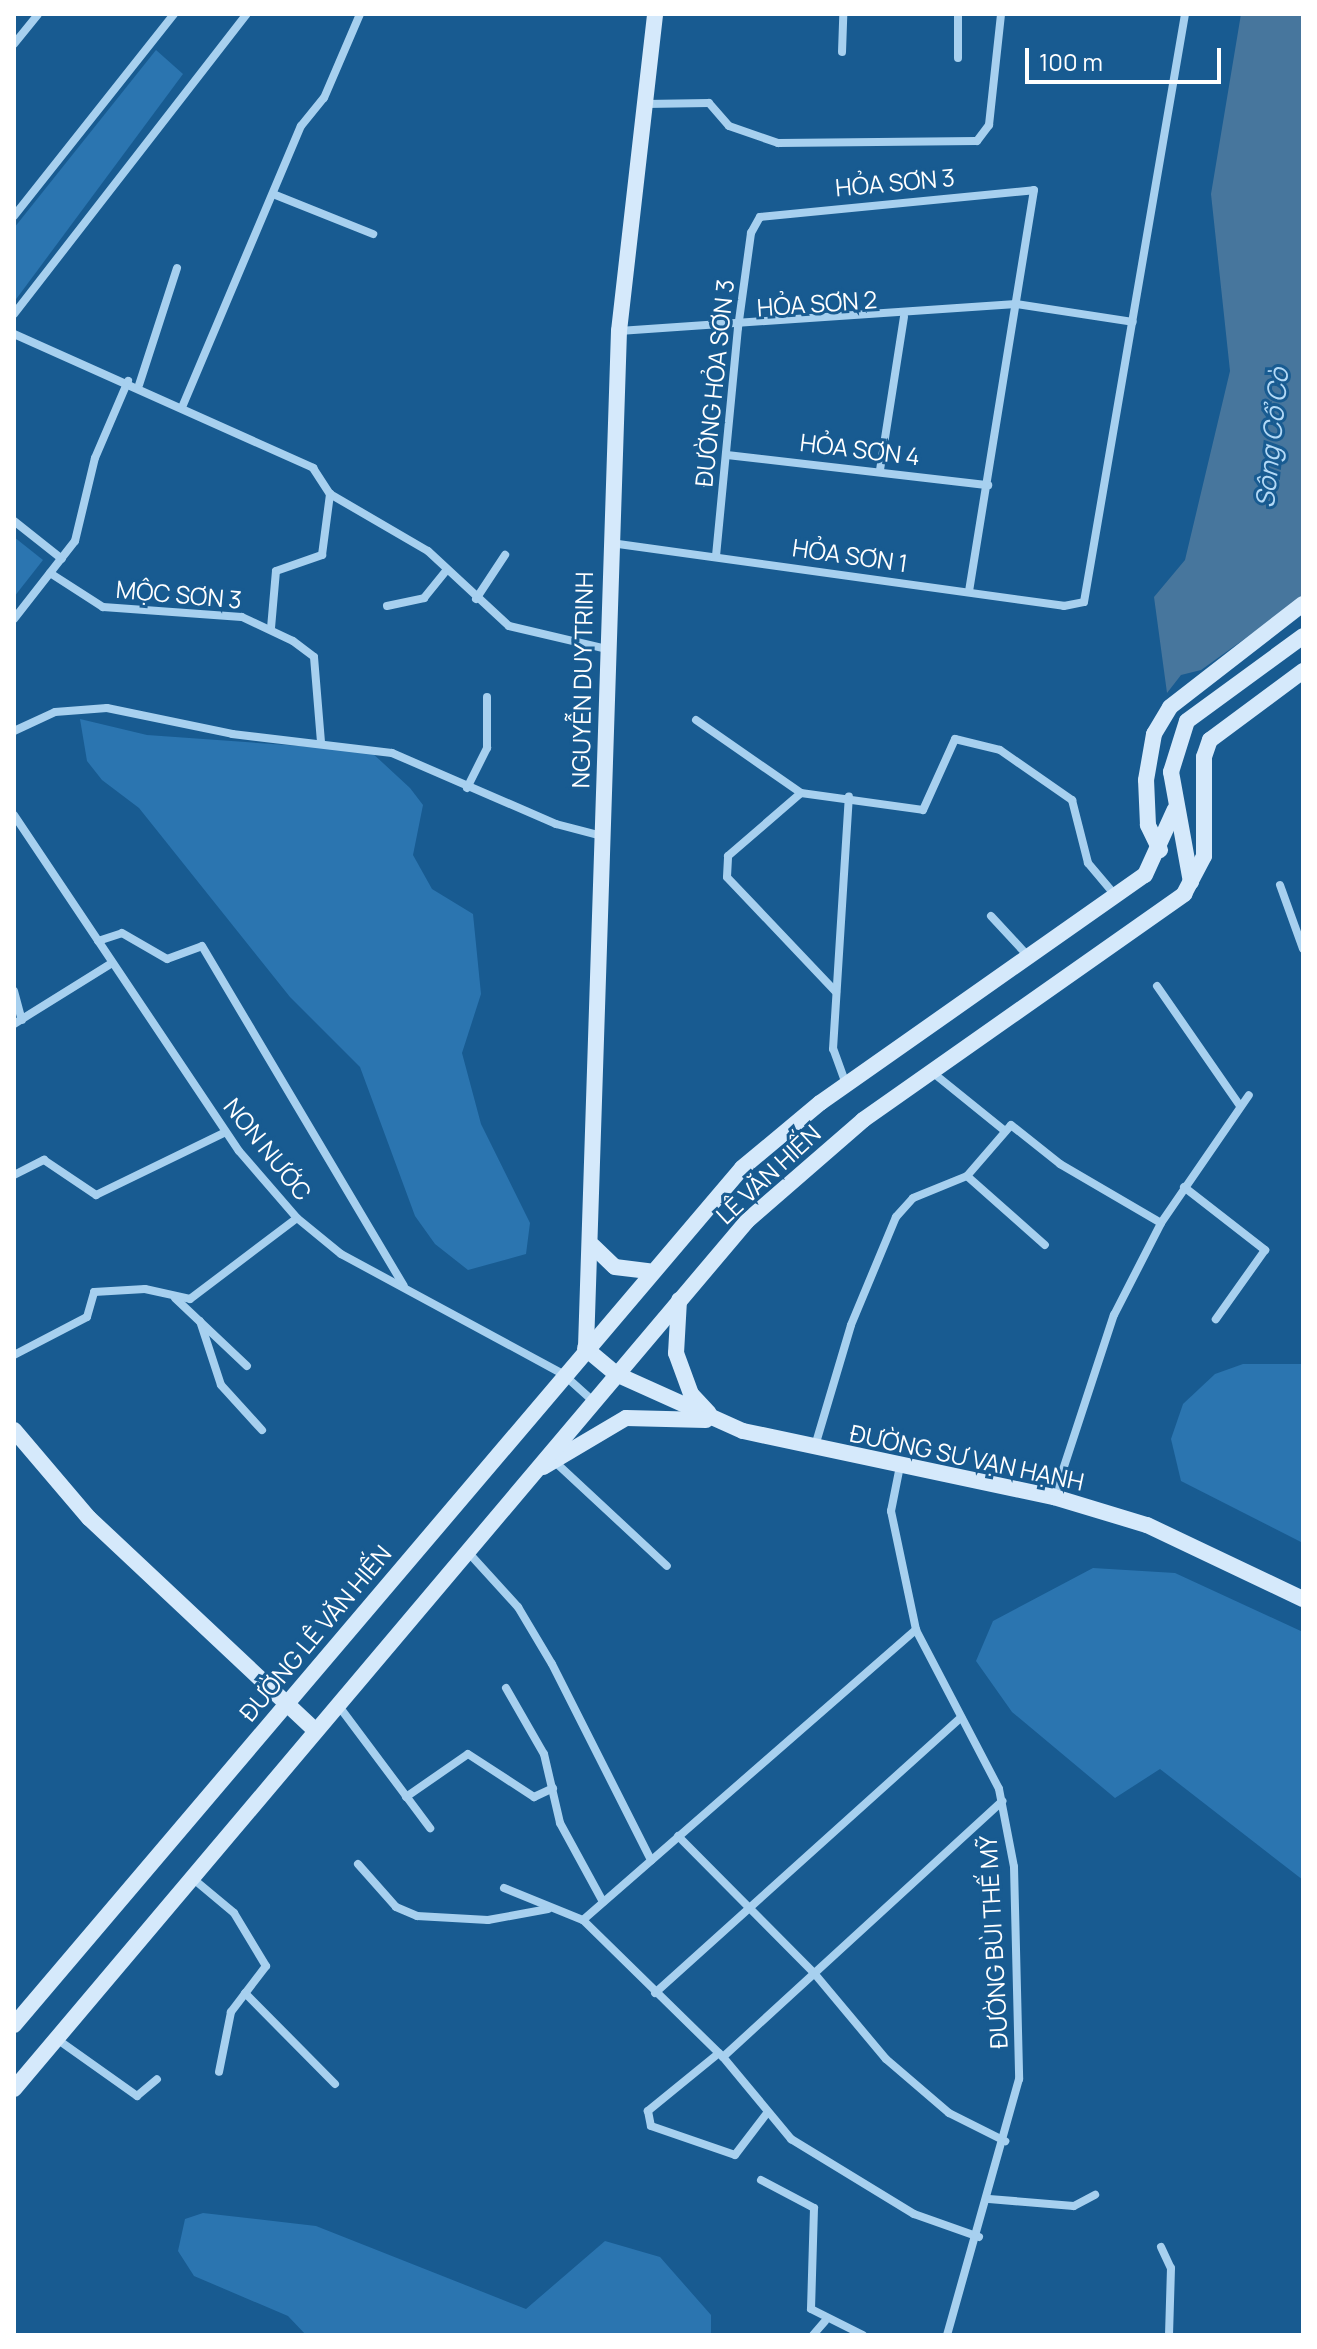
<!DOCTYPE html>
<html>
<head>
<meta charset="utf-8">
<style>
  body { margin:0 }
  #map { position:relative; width:1317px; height:2349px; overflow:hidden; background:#185b91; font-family:Manrope,sans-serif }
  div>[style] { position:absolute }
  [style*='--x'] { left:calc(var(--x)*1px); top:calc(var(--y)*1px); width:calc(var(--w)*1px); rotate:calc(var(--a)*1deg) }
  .green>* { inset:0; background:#2b75b0 }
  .water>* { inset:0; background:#47769d }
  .street>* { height:8px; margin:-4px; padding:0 4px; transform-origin:4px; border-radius:4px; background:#a7d0ef }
  .secondary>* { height:16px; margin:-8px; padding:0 8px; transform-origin:8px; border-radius:8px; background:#d5e9fb }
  span { translate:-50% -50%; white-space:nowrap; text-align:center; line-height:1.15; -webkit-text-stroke:6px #185b91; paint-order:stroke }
  .street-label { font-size:24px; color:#fff }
  .water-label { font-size:26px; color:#b3d9f6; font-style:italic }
  .frame { position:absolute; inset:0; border:16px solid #fff; pointer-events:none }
  .scale { position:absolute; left:1025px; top:48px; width:196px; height:36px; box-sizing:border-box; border:4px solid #fff; border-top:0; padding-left:10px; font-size:24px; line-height:28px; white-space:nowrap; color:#fff; -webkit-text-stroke:6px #185b91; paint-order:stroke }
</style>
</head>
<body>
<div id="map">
  <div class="green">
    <i style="clip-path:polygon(156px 50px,183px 74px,14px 302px,14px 228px)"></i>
    <i style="clip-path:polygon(14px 537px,43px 560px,14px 597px)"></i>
    <i style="clip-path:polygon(80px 719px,147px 735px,370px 751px,410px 788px,423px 805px,413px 855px,432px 889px,473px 914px,481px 994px,462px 1053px,481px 1124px,530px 1223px,526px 1254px,468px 1270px,435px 1244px,415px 1216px,360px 1067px,290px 997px,139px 808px,102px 780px,87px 761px)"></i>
    <i style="clip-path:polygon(1243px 1364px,1303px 1364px,1303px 1543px,1181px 1481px,1171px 1439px,1183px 1404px,1215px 1374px)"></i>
    <i style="clip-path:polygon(1093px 1568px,1175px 1573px,1303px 1632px,1303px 1880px,1160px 1769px,1115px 1798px,1012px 1712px,976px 1661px,993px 1621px)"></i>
    <i style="clip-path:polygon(203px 2213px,316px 2226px,526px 2309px,605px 2241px,660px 2257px,711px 2315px,711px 2335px,306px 2335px,288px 2316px,194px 2276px,178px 2251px,185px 2219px)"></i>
  </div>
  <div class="water">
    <i style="clip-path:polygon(1241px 14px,1303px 14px,1303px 597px,1201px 670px,1181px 675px,1167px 693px,1154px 597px,1185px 560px,1230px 371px,1211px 194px)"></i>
  </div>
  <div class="street">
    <i style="--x:14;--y:44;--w:38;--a:-51"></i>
    <i style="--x:842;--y:52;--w:38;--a:-88"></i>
    <i style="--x:958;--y:58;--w:44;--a:-90"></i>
    <i style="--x:645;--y:104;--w:64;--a:-0.9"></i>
    <i style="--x:709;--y:103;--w:30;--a:49"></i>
    <i style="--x:729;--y:126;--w:52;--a:19.1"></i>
    <i style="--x:778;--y:143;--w:199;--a:-0.6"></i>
    <i style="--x:977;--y:141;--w:20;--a:-53"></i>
    <i style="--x:989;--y:125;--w:112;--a:-83.8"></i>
    <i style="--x:273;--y:194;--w:108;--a:21.8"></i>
    <i style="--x:14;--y:216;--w:258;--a:-51.6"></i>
    <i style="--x:14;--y:314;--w:380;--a:-52.2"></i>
    <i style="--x:619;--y:331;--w:398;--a:-3.9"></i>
    <i style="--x:1016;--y:304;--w:118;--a:8.7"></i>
    <i style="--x:14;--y:334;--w:328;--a:24.1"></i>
    <i style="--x:313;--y:468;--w:31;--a:57"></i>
    <i style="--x:330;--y:494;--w:113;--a:30.2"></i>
    <i style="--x:428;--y:551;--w:110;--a:42.8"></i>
    <i style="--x:509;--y:626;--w:101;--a:13.2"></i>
    <i style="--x:139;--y:385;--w:123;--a:-72"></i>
    <i style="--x:183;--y:405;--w:303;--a:-67.1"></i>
    <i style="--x:301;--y:126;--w:36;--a:-51"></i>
    <i style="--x:324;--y:98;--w:91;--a:-66.8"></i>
    <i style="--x:727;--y:455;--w:263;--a:6.6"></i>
    <i style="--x:880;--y:470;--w:155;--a:-81.1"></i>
    <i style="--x:14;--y:521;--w:61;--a:38.4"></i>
    <i style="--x:611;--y:543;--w:457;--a:7.9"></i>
    <i style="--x:1064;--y:606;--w:20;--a:-11"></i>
    <i style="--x:1084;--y:602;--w:597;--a:-80.25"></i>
    <i style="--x:716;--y:556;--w:229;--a:-84.5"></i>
    <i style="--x:738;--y:328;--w:96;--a:-82.2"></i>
    <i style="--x:751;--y:233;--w:18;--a:-61"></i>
    <i style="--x:760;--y:217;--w:275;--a:-5.6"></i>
    <i style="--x:1034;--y:190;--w:407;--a:99.2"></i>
    <i style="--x:50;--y:573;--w:63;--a:32.7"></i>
    <i style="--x:103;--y:607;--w:139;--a:4.1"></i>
    <i style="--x:242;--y:617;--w:56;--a:25.2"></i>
    <i style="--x:293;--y:641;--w:26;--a:37"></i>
    <i style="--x:314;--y:657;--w:86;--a:85.3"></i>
    <i style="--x:476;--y:599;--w:53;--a:-56.6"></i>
    <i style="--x:387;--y:606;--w:38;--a:-12"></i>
    <i style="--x:424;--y:598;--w:36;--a:-51"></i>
    <i style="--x:14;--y:619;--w:99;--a:-52"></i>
    <i style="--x:75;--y:541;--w:85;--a:-76.5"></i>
    <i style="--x:95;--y:458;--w:84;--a:-66.8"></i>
    <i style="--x:271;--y:628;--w:57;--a:-85"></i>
    <i style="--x:276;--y:571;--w:49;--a:-19.2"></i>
    <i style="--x:322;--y:555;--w:62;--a:-82.5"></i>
    <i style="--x:696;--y:720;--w:128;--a:34.8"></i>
    <i style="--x:14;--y:731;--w:45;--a:-24.9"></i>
    <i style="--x:55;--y:712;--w:52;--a:-4.4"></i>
    <i style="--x:107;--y:708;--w:128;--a:11.7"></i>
    <i style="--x:232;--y:734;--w:161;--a:6.8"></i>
    <i style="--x:392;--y:753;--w:179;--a:23.4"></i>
    <i style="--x:556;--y:824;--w:48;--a:14.6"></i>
    <i style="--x:467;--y:788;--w:45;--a:-63.4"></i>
    <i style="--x:487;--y:748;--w:51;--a:-90"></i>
    <i style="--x:14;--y:815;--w:404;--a:56.2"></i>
    <i style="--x:239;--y:1151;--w:89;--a:49.1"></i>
    <i style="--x:297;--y:1218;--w:57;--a:39.3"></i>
    <i style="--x:341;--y:1254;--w:252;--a:28.4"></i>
    <i style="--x:563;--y:1374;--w:40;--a:42"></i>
    <i style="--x:1280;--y:885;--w:68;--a:70.2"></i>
    <i style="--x:991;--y:916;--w:54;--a:47.2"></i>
    <i style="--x:98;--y:941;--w:25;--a:-18"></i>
    <i style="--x:122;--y:933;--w:52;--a:30"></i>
    <i style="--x:167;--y:959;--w:37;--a:-20"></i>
    <i style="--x:202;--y:946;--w:395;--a:59.3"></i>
    <i style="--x:1157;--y:986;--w:146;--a:55.3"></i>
    <i style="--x:14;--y:991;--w:30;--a:75"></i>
    <i style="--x:836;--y:992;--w:158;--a:-133.5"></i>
    <i style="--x:727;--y:877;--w:21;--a:-87"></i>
    <i style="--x:728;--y:856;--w:96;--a:-40.8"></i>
    <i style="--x:801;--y:793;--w:123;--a:7.9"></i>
    <i style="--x:923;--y:810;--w:78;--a:-65.7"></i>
    <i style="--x:955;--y:739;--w:46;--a:13.7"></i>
    <i style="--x:1000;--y:750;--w:88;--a:34.8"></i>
    <i style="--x:1072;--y:800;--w:65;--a:75.7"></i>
    <i style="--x:1088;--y:863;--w:42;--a:49.8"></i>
    <i style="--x:14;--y:1024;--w:115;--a:-31.9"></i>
    <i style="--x:932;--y:1072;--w:94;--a:38.9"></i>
    <i style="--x:846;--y:1084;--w:37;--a:-110"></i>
    <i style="--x:833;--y:1049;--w:253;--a:-86.4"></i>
    <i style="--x:14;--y:1175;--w:34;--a:-27"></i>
    <i style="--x:44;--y:1160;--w:63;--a:33.9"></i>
    <i style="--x:96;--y:1195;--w:144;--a:-25.9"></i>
    <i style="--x:967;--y:1176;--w:104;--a:41.5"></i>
    <i style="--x:1184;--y:1187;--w:103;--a:37.9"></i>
    <i style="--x:1265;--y:1250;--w:85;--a:125.4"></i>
    <i style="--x:175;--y:1298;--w:99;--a:43.4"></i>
    <i style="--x:200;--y:1321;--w:67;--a:71.8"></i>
    <i style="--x:221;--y:1385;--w:61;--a:47.7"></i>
    <i style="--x:14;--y:1355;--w:82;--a:-27.5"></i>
    <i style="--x:87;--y:1317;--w:26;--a:-74"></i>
    <i style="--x:94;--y:1292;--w:51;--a:-3.4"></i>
    <i style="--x:145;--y:1289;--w:46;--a:12.5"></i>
    <i style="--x:190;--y:1299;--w:134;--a:-37.1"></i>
    <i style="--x:815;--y:1446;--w:126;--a:-73.4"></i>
    <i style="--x:851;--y:1325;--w:117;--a:-67.4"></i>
    <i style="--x:896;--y:1217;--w:25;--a:-48"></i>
    <i style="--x:913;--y:1198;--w:58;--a:-22.2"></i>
    <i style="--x:967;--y:1176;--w:67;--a:-49.2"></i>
    <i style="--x:1011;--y:1125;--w:63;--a:38.5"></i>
    <i style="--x:1060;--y:1164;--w:117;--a:30.3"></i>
    <i style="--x:554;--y:1461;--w:154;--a:42.9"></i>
    <i style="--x:900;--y:1466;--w:46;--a:101.3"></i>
    <i style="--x:891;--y:1511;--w:122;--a:78.1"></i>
    <i style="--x:916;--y:1630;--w:179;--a:62.4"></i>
    <i style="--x:999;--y:1789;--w:79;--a:79.1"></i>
    <i style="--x:1014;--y:1867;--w:212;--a:88.6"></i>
    <i style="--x:1019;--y:2079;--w:266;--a:105.7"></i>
    <i style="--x:1054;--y:1497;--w:192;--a:-71.8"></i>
    <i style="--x:1114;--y:1315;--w:103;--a:-62.9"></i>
    <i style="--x:1161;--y:1223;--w:155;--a:-55.5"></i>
    <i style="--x:467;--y:1551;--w:76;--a:47.7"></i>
    <i style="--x:518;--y:1607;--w:66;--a:59.2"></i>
    <i style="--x:552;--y:1664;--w:220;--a:63.2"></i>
    <i style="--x:506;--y:1688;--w:76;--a:60.1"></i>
    <i style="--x:544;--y:1754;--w:71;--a:76.9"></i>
    <i style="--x:560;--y:1823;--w:90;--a:61.4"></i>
    <i style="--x:338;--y:1705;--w:154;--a:53.2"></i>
    <i style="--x:406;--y:1797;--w:75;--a:-34.7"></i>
    <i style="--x:468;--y:1754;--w:79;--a:33.1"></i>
    <i style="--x:534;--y:1797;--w:21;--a:-25"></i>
    <i style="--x:678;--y:1836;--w:193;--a:45.2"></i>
    <i style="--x:814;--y:1973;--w:112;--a:50.1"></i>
    <i style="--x:886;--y:2059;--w:83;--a:40.6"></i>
    <i style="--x:949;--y:2113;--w:63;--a:26.6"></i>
    <i style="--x:358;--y:1864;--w:57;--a:48.5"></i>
    <i style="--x:396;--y:1907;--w:23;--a:23"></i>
    <i style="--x:417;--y:1916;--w:71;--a:3.2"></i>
    <i style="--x:488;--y:1920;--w:61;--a:-10.4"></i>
    <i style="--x:191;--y:1877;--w:56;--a:39.9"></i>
    <i style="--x:234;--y:1913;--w:62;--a:58.9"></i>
    <i style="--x:266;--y:1966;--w:58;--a:127.3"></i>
    <i style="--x:231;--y:2012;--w:61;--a:101.3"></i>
    <i style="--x:504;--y:1888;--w:85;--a:22.1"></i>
    <i style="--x:583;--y:1920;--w:196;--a:44.4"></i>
    <i style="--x:723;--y:2057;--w:107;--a:50.3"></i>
    <i style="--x:791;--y:2139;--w:144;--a:31.4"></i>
    <i style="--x:914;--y:2214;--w:69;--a:19.5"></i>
    <i style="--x:583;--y:1920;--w:442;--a:-41.1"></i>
    <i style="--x:245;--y:1993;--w:128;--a:45.3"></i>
    <i style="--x:655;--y:1993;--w:412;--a:-42"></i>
    <i style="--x:54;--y:2037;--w:102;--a:35.4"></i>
    <i style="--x:137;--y:2096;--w:26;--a:-40"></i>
    <i style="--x:719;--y:2053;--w:92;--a:140.8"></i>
    <i style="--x:648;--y:2111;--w:15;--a:79"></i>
    <i style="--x:651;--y:2126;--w:89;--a:19"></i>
    <i style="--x:735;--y:2155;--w:53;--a:-52.7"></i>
    <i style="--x:723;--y:2057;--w:379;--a:-42.5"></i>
    <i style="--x:761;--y:2180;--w:60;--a:27.8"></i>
    <i style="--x:814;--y:2208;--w:101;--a:91.7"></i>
    <i style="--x:811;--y:2309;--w:58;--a:26.6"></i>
    <i style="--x:989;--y:2199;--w:85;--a:4.7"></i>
    <i style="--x:1074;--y:2206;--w:24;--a:-28"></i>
    <i style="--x:1161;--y:2247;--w:23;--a:65"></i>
    <i style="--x:1171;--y:2268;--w:67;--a:91.7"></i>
    <i style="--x:813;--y:2335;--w:18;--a:-49"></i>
  </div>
  <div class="secondary">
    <i style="--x:1160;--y:850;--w:28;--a:-116"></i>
    <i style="--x:1148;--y:825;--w:45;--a:-92.5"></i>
    <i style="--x:1146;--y:780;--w:47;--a:-80.1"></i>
    <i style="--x:1154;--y:734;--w:31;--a:-59"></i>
    <i style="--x:1170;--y:707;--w:168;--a:-37.8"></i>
    <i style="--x:1191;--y:882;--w:112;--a:-100.3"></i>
    <i style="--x:1171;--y:772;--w:53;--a:-72.6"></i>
    <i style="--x:1187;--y:721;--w:144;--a:-36.2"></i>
    <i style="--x:593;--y:1246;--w:30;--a:44"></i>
    <i style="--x:615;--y:1267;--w:34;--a:7"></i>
    <i style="--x:679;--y:1300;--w:53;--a:93.2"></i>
    <i style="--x:676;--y:1353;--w:44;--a:69.9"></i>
    <i style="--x:691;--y:1394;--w:26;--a:47"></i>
    <i style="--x:586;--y:1347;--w:1017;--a:-88.14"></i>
    <i style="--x:619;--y:331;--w:319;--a:-83.5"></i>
    <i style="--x:585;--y:1348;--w:40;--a:40"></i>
    <i style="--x:616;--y:1374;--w:139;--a:24.2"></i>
    <i style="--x:743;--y:1431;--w:318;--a:12"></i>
    <i style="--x:1054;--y:1497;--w:97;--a:16.8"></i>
    <i style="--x:1147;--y:1525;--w:173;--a:25.4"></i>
    <i style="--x:14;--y:1430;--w:116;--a:49.6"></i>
    <i style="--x:89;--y:1518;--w:311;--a:43.2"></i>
    <i style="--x:543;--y:1467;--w:96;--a:-30.6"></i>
    <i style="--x:626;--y:1418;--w:80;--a:1.4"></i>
    <i style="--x:14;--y:2025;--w:1124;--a:-49.65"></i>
    <i style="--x:742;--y:1168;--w:102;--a:-39.8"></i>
    <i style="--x:820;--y:1103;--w:397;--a:-35.1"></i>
    <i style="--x:1145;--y:875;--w:72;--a:-65.6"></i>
    <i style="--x:14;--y:2089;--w:1136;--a:-49.82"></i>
    <i style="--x:747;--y:1221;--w:154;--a:-41"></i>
    <i style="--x:863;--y:1120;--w:393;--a:-35.1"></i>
    <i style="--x:1184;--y:894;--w:43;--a:-62.2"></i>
    <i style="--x:1204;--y:856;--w:99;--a:-90"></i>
    <i style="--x:1204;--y:757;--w:18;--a:-71"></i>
    <i style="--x:1210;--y:740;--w:116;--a:-36.6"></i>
  </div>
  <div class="street-label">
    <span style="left:895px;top:182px;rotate:-5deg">HỎA SƠN 3</span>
    <span style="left:817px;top:303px;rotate:-4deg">HỎA SƠN 2</span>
    <span style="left:714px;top:383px;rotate:-84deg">ĐƯỜNG HỎA SƠN 3</span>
    <span style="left:860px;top:449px;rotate:7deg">HỎA SƠN 4</span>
    <span style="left:850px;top:555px;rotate:8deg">HỎA SƠN 1</span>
    <span style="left:179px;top:594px;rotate:5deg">MỘC SƠN 3</span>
    <span style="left:582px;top:680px;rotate:-89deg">NGUYỄN DUY TRINH</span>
    <span style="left:268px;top:1149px;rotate:51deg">NON NƯỚC</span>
    <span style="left:768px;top:1174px;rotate:-43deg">LÊ VĂN HIẾN</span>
    <span style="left:967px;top:1457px;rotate:12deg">ĐƯỜNG SƯ VẠN HẠNH</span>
    <span style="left:315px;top:1633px;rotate:-50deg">ĐƯỜNG LÊ VĂN HIẾN</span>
    <span style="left:993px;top:1942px;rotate:-93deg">ĐƯỜNG BÙI THẾ MỸ</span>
  </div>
  <div class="water-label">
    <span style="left:1272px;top:438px;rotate:-84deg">Sông Cổ Cò</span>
  </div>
  <div class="frame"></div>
  <div class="scale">100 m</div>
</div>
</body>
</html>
